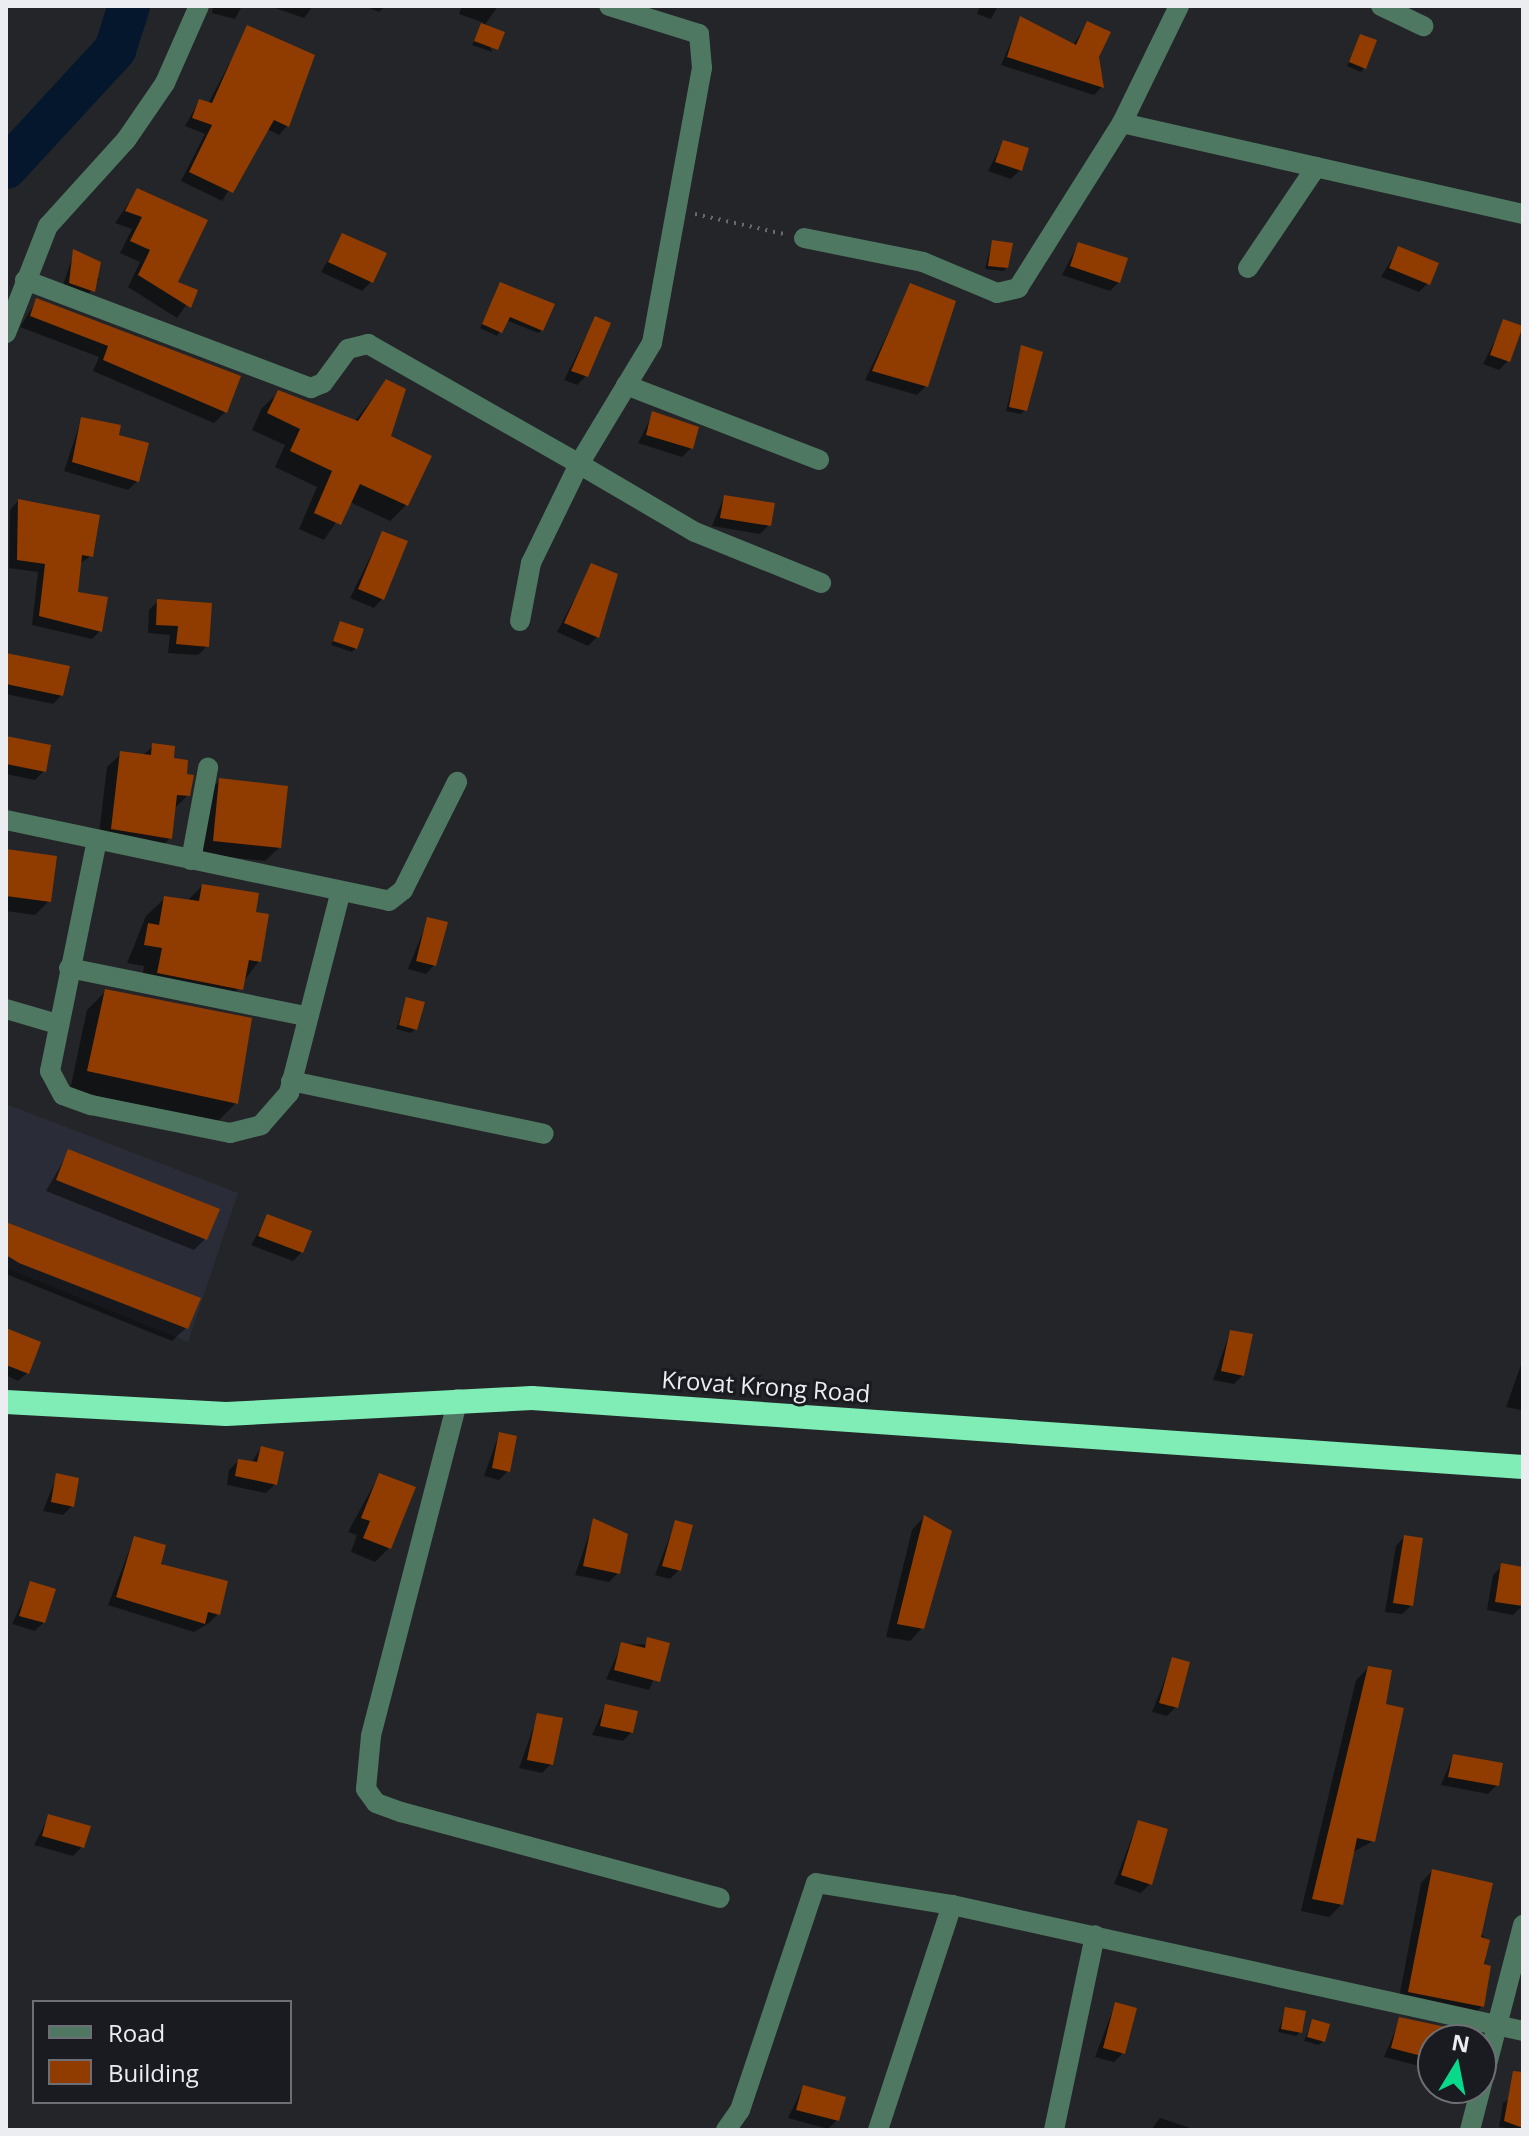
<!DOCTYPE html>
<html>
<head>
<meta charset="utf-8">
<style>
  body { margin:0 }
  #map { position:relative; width:1529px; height:2136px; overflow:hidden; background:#232529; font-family:"Open Sans",sans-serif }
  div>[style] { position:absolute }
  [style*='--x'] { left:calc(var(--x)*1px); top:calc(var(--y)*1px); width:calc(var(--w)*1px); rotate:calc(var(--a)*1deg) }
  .built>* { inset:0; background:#2a2d37 }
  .shadow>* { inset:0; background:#0007 }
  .river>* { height:42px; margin:-21px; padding:0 21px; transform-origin:21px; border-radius:21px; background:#04172d }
  .building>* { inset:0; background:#903c01 }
  .path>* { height:4px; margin-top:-2px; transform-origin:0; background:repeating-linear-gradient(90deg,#696a6e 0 2px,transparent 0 8px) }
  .minor>* { height:20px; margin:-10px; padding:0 10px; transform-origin:10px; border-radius:10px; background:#4f7862 }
  .highway>* { height:24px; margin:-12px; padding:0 12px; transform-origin:12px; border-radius:12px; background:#80edb6 }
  span { translate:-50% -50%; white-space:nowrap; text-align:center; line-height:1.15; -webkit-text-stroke:6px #1a1b20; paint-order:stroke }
  .street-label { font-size:24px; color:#ecedf1 }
  .frame { position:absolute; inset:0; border:8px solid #ecedf1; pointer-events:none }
  .legend { position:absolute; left:32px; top:2000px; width:260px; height:104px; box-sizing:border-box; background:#1a1b20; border:2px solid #6e6f74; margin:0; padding:10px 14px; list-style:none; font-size:24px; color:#ecedf1 }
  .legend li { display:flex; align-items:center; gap:16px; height:40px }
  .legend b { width:40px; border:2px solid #6e6f74 }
  .north { position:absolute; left:1417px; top:2024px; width:80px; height:80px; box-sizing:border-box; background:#1a1b20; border:2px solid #6e6f74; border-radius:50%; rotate:10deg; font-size:22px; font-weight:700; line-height:32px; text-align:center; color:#ecedf1 }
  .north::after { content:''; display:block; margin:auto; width:28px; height:36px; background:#09d98b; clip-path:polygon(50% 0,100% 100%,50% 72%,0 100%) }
</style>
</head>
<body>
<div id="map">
  <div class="built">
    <i style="clip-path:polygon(6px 1104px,238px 1193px,188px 1342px,6px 1268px)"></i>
  </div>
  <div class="shadow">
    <i style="clip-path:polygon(213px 6px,242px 6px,235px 19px,212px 13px)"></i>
    <i style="clip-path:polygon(269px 6px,313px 6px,304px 18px)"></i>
    <i style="clip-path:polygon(364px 6px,386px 6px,379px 12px)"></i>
    <i style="clip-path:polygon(462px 6px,498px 6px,484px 26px,492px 52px,472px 45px,484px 23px,459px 14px)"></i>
    <i style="clip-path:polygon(980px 6px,998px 6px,991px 19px,977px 14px)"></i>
    <i style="clip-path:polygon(1021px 19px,1073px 45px,1087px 24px,1102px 87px,1094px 95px,1001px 65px)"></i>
    <i style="clip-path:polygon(248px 28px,287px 126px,279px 135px,267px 129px,222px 201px,181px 181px,205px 134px,185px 126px,199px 101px,208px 104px)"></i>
    <i style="clip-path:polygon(1361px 36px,1364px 68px,1361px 72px,1347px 66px)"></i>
    <i style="clip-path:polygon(1003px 142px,1020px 170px,1011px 179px,988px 171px)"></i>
    <i style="clip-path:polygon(137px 191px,176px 283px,196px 291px,177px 318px,128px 287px,140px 262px,120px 253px,132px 229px,115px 223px)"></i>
    <i style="clip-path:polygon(343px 235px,371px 282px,362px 291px,321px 272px)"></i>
    <i style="clip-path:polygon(992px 242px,1007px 268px,1003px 271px,985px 269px)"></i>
    <i style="clip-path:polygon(1078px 244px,1119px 282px,1110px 291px,1062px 275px)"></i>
    <i style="clip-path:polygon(1398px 249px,1428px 283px,1419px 292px,1381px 277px)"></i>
    <i style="clip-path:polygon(74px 252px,99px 279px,84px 300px,61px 291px)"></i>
    <i style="clip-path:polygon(501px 284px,542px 330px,538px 333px,506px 320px,497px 336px,480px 328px)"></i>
    <i style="clip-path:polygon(911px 285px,926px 386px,917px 395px,865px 380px)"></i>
    <i style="clip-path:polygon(37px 300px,225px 412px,214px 423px,93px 371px,99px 357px,20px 327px)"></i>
    <i style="clip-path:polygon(595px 319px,586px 376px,577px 385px,564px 380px)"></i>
    <i style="clip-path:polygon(1504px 322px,1508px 361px,1499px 370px,1483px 364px)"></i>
    <i style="clip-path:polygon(1022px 348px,1025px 410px,1021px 414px,1006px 411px)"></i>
    <i style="clip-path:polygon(386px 382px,388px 437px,429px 456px,406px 505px,390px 521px,350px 502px,324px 540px,299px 529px,317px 487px,275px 467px,285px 445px,252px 430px,262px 408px,279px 392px,354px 422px)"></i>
    <i style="clip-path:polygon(653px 414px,691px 448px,682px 457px,638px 443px)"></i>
    <i style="clip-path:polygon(81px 420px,117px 437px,137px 481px,128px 490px,64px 471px)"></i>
    <i style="clip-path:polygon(724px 497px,769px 525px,760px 534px,712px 526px)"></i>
    <i style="clip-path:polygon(18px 501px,91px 556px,79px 564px,76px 593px,100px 631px,92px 639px,32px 625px,38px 572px,9px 568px,10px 510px)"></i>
    <i style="clip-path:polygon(382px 533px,382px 599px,374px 608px,350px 598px)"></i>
    <i style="clip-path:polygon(592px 566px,597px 637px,588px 646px,557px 632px)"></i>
    <i style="clip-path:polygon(158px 601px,207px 646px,198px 655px,168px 653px,170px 635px,148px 633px,149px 610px)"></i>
    <i style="clip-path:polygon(341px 623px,356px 648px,352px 652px,331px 645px)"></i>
    <i style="clip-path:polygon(6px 658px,62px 695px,53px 704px,6px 694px)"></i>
    <i style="clip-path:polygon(6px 738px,44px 771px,35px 780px,6px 774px)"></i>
    <i style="clip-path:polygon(153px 746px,172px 760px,188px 795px,174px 809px,170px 838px,156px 852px,98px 842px,107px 767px,121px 754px,142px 756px)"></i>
    <i style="clip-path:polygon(220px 780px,279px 848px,265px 861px,200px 854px,206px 794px)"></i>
    <i style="clip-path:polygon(6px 851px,49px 901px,35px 915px,6px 911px)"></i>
    <i style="clip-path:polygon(202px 886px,254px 914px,259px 961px,223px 1008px,140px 991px,144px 966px,127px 963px,146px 916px,165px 898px,187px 901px)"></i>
    <i style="clip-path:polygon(428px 919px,434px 965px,426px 974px,408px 969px)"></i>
    <i style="clip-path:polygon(106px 991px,236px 1103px,217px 1122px,70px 1090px,87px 1010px)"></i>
    <i style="clip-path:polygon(407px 999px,415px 1029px,411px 1033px,396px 1029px)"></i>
    <i style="clip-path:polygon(69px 1151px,205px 1239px,194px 1250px,46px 1191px)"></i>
    <i style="clip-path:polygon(268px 1216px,302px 1252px,293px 1261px,251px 1245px)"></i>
    <i style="clip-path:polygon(6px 1222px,198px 1299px,186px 1328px,172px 1341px,6px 1274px)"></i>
    <i style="clip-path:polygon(6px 1330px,27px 1373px,18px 1381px,6px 1375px)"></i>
    <i style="clip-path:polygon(1230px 1332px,1243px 1375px,1234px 1384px,1213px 1380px)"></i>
    <i style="clip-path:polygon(1522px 1362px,1523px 1407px,1521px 1410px,1506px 1407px)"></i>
    <i style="clip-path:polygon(499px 1434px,508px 1471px,499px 1480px,484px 1476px)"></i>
    <i style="clip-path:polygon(261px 1448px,275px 1484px,266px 1493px,227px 1485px,229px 1470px,238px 1461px,251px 1463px)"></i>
    <i style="clip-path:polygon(57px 1475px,72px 1506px,63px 1515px,43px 1511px)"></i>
    <i style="clip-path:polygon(379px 1475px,389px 1548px,375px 1562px,351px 1552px,357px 1535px,348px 1532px)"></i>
    <i style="clip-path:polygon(924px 1517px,922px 1628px,910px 1641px,886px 1637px,912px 1530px)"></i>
    <i style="clip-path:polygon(594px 1520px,618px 1573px,609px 1582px,575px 1575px)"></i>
    <i style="clip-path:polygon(675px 1523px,679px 1570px,670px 1579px,655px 1575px)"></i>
    <i style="clip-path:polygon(1404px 1537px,1411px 1606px,1402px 1614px,1385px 1612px,1396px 1546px)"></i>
    <i style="clip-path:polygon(134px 1538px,218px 1614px,209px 1623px,194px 1632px,108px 1605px)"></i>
    <i style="clip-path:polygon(1502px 1566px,1523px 1569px,1522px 1606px,1513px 1615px,1487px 1610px,1493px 1575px)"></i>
    <i style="clip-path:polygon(31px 1584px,44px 1622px,35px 1631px,12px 1624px)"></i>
    <i style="clip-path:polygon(622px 1644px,668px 1645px,649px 1690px,606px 1679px)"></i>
    <i style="clip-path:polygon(1173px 1659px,1176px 1707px,1167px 1716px,1152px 1712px)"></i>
    <i style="clip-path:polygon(1368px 1668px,1384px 1706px,1373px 1841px,1353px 1852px,1342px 1904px,1329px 1917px,1301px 1911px,1356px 1680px)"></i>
    <i style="clip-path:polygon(605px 1706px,632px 1732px,623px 1741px,592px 1735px)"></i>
    <i style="clip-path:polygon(538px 1715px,551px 1764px,542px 1773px,519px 1768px)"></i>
    <i style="clip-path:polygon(1453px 1756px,1497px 1785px,1488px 1794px,1441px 1785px)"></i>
    <i style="clip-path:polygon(49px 1816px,82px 1847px,73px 1856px,34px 1845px)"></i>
    <i style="clip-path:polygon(1138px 1822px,1150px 1884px,1141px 1893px,1114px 1884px)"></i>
    <i style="clip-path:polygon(1432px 1871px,1487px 1941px,1482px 2006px,1470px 2018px,1398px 2003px,1421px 1883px)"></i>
    <i style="clip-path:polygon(1115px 2004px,1123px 2053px,1114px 2062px,1095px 2057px)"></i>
    <i style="clip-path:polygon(1286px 2009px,1300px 2032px,1296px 2036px,1278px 2032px)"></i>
    <i style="clip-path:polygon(1400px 2019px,1441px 2040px,1433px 2040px,1427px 2068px,1384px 2057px)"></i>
    <i style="clip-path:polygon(1312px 2021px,1323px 2041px,1319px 2045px,1304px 2041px)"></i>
    <i style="clip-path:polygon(803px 2087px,837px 2120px,828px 2129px,788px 2118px)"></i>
    <i style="clip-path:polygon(1523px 2090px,1523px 2130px,1499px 2127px,1503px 2103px)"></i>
    <i style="clip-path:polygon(1160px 2118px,1196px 2130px,1151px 2130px)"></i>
  </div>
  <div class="river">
    <i style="--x:6;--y:168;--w:161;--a:-47.3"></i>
    <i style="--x:115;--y:50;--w:46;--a:-72.3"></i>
  </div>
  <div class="building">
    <i style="clip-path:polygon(1020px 16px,1076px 45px,1087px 21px,1111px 32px,1099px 57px,1104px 88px,1007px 57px)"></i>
    <i style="clip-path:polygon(481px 23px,505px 32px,498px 50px,474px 41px)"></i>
    <i style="clip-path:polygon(247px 25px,315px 55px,289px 127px,274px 120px,233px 193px,189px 172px,212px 125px,192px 118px,199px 99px,212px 103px)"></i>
    <i style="clip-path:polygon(1360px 34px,1377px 40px,1366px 69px,1349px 62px)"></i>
    <i style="clip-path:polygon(1003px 140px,1029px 148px,1022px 171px,995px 162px)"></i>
    <i style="clip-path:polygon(137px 188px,208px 220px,178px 282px,198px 290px,191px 308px,138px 275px,150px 250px,130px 241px,142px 217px,125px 211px)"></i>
    <i style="clip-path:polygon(342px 233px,387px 253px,373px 283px,328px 262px)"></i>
    <i style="clip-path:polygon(992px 240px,1013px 243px,1008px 268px,988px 266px)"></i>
    <i style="clip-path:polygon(1078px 242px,1128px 258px,1120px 283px,1070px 266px)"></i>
    <i style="clip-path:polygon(1398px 246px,1439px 263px,1430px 285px,1389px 268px)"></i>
    <i style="clip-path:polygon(73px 249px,101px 262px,95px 292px,69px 283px)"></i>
    <i style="clip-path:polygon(500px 282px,555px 304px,543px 331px,510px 317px,502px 333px,482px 324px)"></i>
    <i style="clip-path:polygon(910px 283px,956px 301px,928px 387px,872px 371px)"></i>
    <i style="clip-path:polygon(36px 298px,241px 376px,227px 413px,103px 360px,108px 346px,30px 316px)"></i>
    <i style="clip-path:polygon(595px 316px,611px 323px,588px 377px,571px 371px)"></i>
    <i style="clip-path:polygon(1503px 319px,1523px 326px,1510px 362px,1490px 355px)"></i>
    <i style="clip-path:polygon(1021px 345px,1043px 352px,1027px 411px,1009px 407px)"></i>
    <i style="clip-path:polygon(386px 379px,406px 389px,391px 436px,432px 456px,408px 506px,360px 484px,341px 525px,314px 513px,332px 471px,290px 451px,300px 429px,267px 413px,278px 390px,358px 421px)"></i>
    <i style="clip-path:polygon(652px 411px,699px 427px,693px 449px,646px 435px)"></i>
    <i style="clip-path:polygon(81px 417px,121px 425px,119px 435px,149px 443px,139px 482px,72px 462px)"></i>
    <i style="clip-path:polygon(724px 495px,775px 503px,771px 526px,720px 518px)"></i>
    <i style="clip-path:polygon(18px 499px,100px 515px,93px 557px,82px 555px,78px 592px,108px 597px,102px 632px,39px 616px,45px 564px,17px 560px)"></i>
    <i style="clip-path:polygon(382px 531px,408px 541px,384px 600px,358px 589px)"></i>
    <i style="clip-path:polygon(591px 563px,618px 574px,599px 638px,564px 623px)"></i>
    <i style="clip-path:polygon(157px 599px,212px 603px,209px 647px,176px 644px,178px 626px,156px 625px)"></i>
    <i style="clip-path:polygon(340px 621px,364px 629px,357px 649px,333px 641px)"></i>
    <i style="clip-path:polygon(6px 653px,70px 666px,63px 696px,6px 684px)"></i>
    <i style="clip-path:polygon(6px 736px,51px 745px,46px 772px,6px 764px)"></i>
    <i style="clip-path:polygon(152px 743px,175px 746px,174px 758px,188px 760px,187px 774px,194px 775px,190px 796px,177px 795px,172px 839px,111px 829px,120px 751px,151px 755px)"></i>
    <i style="clip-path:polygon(219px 778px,288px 786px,281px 848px,213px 841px)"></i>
    <i style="clip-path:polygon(6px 849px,57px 856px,51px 902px,6px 896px)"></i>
    <i style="clip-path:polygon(202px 884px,259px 893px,256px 912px,269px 914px,261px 962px,249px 960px,243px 990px,157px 973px,162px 948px,144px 945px,148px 923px,159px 925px,164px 896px,199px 901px)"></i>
    <i style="clip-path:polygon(427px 917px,448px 922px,436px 966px,416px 961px)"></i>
    <i style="clip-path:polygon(105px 989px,252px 1018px,238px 1104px,87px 1071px)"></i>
    <i style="clip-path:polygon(406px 997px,425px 1002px,417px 1030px,399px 1025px)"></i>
    <i style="clip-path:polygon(68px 1149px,220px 1209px,207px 1240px,56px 1180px)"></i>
    <i style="clip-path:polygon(267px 1214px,312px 1231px,303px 1253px,258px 1236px)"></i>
    <i style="clip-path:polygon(6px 1222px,201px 1298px,188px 1329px,19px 1263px,6px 1255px)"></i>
    <i style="clip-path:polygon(6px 1328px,41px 1342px,29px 1374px,6px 1365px)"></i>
    <i style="clip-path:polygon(1230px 1330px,1253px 1334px,1244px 1376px,1221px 1371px)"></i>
    <i style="clip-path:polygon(499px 1432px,517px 1436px,510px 1472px,492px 1468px)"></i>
    <i style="clip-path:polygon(261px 1446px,284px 1452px,277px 1485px,235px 1476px,238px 1459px,257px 1462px)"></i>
    <i style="clip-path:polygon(56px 1473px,79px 1478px,74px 1507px,51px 1502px)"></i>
    <i style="clip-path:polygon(379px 1473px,416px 1487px,391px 1549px,363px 1538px,370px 1521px,361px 1518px)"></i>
    <i style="clip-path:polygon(924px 1515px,952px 1531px,924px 1629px,897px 1624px)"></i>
    <i style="clip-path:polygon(593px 1518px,628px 1534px,620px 1574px,583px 1566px)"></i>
    <i style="clip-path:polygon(675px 1520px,693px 1525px,681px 1571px,662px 1566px)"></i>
    <i style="clip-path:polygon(1404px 1535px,1423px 1538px,1413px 1606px,1393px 1603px)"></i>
    <i style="clip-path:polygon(134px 1536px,166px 1545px,161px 1564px,228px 1581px,220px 1615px,208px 1612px,205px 1624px,116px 1597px)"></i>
    <i style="clip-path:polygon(1501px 1563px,1523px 1567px,1523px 1606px,1495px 1602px)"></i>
    <i style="clip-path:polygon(30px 1581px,56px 1589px,45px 1623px,19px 1616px)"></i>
    <i style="clip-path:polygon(647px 1637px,670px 1643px,660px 1682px,614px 1670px,621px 1642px,645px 1648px)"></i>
    <i style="clip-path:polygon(1172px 1657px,1190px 1662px,1178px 1708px,1159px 1703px)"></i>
    <i style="clip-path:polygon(1368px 1666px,1392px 1670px,1386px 1704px,1404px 1708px,1375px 1842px,1357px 1838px,1343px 1905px,1312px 1899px)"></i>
    <i style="clip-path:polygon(605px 1704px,638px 1711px,633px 1733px,600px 1726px)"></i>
    <i style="clip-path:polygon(537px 1713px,563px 1718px,553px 1765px,527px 1760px)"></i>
    <i style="clip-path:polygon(1453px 1754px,1503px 1763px,1499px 1786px,1448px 1777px)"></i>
    <i style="clip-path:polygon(48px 1814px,91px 1826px,84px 1848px,42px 1836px)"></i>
    <i style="clip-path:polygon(1138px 1820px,1168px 1829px,1152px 1885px,1121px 1875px)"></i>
    <i style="clip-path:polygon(1432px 1869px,1493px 1883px,1481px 1937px,1490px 1940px,1484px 1964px,1491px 1966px,1484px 2007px,1408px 1992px)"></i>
    <i style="clip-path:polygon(1115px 2002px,1137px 2008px,1125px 2054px,1103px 2048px)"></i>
    <i style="clip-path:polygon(1285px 2007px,1306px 2011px,1302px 2033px,1281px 2029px)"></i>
    <i style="clip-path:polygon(1399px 2017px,1446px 2027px,1443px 2040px,1433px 2040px,1433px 2059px,1391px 2048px)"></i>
    <i style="clip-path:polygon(1312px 2019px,1330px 2024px,1325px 2042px,1307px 2037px)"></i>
    <i style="clip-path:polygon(1513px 2071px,1523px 2072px,1523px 2128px,1504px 2121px)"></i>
    <i style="clip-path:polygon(803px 2085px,846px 2097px,839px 2121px,796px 2110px)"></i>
  </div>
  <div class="path">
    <i style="--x:695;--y:214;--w:91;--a:12.7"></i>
  </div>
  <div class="minor">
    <i style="--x:1381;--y:6;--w:47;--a:25.5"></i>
    <i style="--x:1122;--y:123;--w:411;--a:12.8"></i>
    <i style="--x:804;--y:238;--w:121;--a:11.4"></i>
    <i style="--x:923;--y:262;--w:80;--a:22.7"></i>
    <i style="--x:997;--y:293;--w:22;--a:-13"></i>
    <i style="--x:1018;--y:288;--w:195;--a:-57.8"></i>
    <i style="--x:1122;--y:123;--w:130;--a:-64"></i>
    <i style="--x:1248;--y:268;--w:122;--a:-56"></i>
    <i style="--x:25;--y:280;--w:306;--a:20.7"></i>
    <i style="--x:311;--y:388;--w:13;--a:-23"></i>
    <i style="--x:323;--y:383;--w:42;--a:-53.7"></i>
    <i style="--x:348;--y:349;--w:21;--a:-14"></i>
    <i style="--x:368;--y:344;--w:243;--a:29.6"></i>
    <i style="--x:579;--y:464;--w:141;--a:-58.9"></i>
    <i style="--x:652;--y:343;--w:280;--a:-79.7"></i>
    <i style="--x:702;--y:68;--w:34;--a:-95"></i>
    <i style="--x:699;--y:34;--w:94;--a:-162.7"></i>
    <i style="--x:6;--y:333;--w:115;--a:-68.6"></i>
    <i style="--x:48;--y:226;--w:116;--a:-47.8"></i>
    <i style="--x:126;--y:140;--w:69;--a:-55.6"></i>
    <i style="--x:165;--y:83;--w:84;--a:-66.2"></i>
    <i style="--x:626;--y:385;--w:207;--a:21.2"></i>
    <i style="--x:520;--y:621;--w:59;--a:-79.3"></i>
    <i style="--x:531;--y:563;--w:110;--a:-64.1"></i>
    <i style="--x:579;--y:464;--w:134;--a:30.4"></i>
    <i style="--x:695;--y:532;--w:136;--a:22"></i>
    <i style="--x:6;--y:820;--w:391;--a:11.9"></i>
    <i style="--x:389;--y:901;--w:18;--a:-38"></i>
    <i style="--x:403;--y:890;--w:121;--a:-63.4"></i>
    <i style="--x:97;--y:840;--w:236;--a:101.5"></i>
    <i style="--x:50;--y:1071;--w:27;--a:62"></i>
    <i style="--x:63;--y:1095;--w:30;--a:20"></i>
    <i style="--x:91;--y:1105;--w:142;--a:11.4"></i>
    <i style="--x:230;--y:1133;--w:32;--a:-14"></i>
    <i style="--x:261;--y:1125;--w:43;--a:-48.8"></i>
    <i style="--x:289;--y:1093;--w:205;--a:-75.6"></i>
    <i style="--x:191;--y:860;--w:94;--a:-79.5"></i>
    <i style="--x:69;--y:968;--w:241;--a:11.5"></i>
    <i style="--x:6;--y:1009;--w:53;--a:16.4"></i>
    <i style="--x:291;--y:1081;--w:258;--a:11.8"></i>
    <i style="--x:458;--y:1399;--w:348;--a:104.5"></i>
    <i style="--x:371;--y:1736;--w:53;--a:95.4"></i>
    <i style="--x:366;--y:1789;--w:17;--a:54"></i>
    <i style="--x:376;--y:1803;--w:27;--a:20"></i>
    <i style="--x:401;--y:1812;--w:330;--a:15.1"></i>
    <i style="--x:726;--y:2130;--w:24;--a:-55"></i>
    <i style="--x:740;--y:2110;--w:239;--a:-71.5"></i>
    <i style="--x:816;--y:1883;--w:138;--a:9.2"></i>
    <i style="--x:878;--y:2130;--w:237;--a:-71.8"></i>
    <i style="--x:952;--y:1905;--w:585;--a:12.44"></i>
    <i style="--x:1054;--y:2130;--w:199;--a:-78.1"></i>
    <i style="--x:1470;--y:2130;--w:212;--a:-75.5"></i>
  </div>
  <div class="highway">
    <i style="--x:6;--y:1402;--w:220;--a:3.1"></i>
    <i style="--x:226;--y:1414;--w:306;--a:-3"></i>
    <i style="--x:532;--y:1398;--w:993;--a:3.98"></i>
  </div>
  <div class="street-label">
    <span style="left:766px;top:1386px;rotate:4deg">Krovat Krong Road</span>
  </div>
  <div class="frame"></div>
  <ul class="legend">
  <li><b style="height:10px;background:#4f7862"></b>Road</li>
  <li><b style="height:22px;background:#903c01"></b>Building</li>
  </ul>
  <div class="north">N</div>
</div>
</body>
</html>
